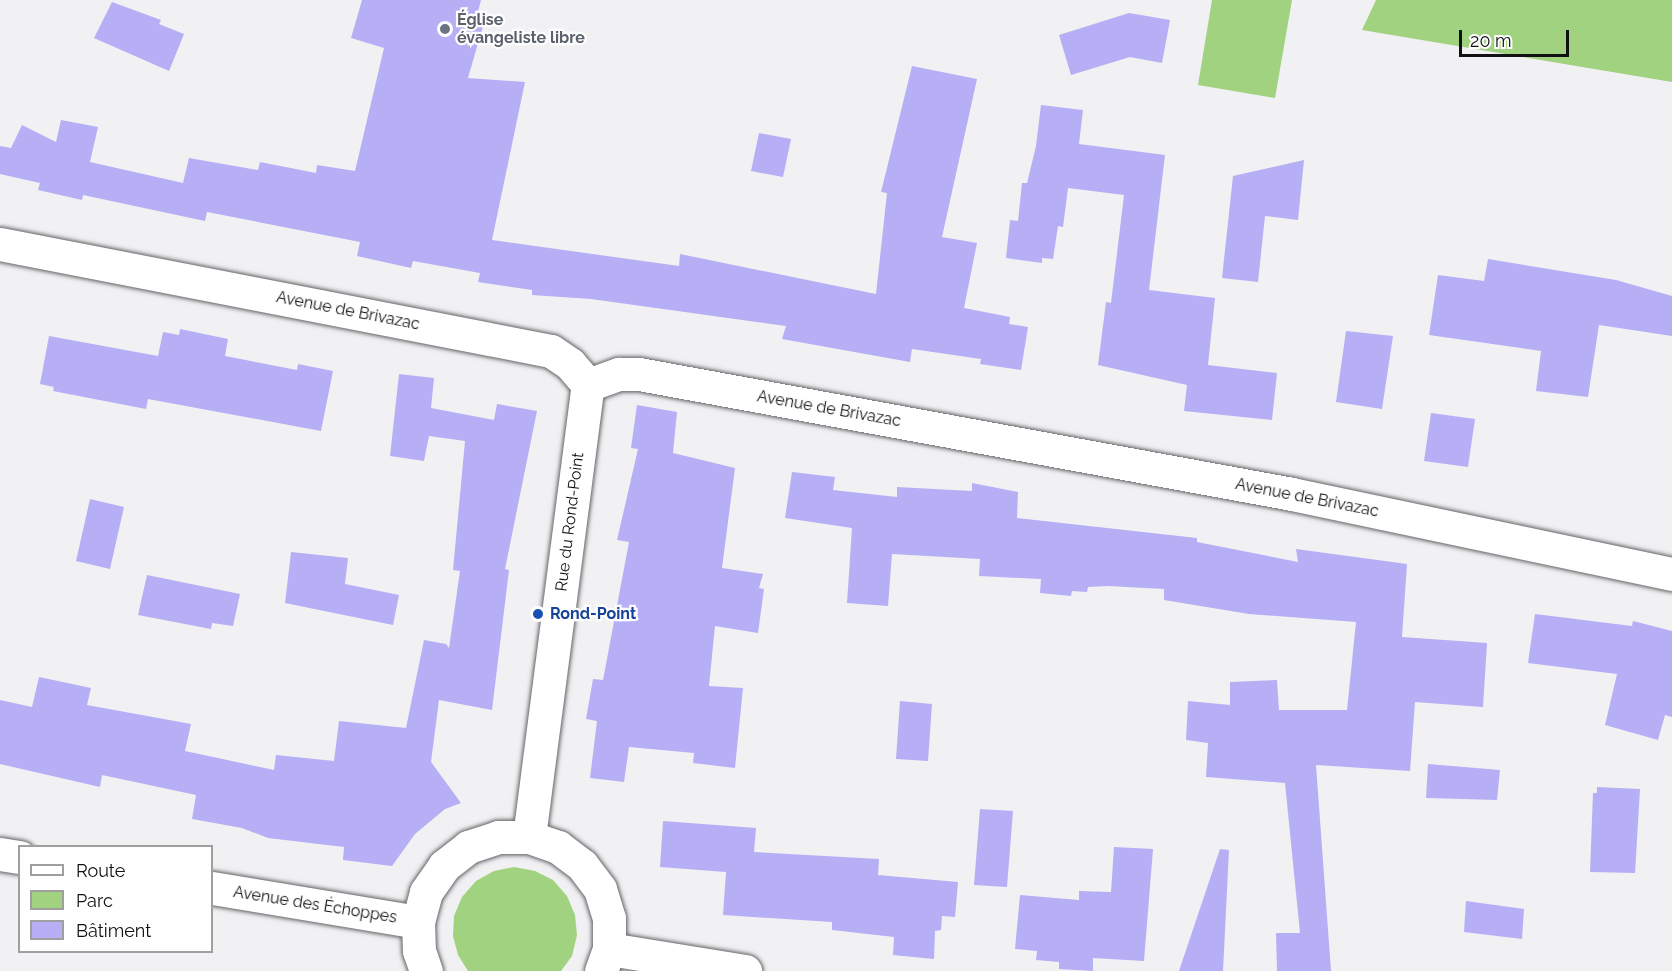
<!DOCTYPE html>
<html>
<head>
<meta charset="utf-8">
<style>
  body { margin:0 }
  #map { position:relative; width:1672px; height:971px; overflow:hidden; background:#f1f0f3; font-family:Raleway,sans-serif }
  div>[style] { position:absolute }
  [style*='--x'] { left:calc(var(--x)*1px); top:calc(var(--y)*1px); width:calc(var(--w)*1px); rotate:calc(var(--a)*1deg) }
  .green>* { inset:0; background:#a1d280 }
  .building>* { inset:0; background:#b6aff5 }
  .roads { filter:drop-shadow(0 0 2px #656568) drop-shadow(0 0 2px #656568) }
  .minor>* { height:33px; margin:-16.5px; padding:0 16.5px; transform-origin:16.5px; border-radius:16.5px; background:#fff }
  .dots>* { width:16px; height:16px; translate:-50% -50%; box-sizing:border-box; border:3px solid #fefeff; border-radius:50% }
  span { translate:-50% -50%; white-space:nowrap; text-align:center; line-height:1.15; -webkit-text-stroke:4.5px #fefeff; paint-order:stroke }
  .worship-label { font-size:16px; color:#5b616d; font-weight:700 }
  .left { translate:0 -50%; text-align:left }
  .street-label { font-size:16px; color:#111112 }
  .transit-label { font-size:16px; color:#164399; font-weight:700 }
  .legend { position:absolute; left:18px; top:845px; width:195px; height:108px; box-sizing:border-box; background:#fefeff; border:2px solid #9f9fa0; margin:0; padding:8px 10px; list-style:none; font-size:18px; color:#111112 }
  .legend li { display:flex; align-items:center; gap:12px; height:30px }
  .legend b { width:30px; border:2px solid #9f9fa0 }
  .scale { position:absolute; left:1459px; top:30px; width:110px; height:27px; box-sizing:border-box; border:3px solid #111112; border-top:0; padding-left:8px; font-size:18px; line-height:21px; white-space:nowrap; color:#111112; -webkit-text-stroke:4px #fefeff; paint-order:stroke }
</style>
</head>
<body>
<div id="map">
  <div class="green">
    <i style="clip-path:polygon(1212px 0,1292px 0,1275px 98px,1198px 85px)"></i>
    <i style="clip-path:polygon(1376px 0,1672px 0,1672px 82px,1362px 30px)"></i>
    <i style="clip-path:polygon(514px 867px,535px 871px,553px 880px,567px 896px,575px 915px,577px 935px,572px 956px,561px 971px,468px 971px,458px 955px,453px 936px,454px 916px,462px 897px,476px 881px,494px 871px)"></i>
  </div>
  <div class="building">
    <i style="clip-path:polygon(362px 0,481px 0,475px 23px,483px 26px,468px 78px,525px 82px,492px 240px,679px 266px,680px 254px,876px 294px,887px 193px,881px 192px,912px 66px,977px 79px,942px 237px,977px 243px,964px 308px,1010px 317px,1009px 324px,1028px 327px,1021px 370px,980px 364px,981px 359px,912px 349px,910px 362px,782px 339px,786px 326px,591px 299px,532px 295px,532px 290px,478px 282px,480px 273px,413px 261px,411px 268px,357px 256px,360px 242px,207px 212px,205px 221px,83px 195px,82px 200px,38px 190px,40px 183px,0 174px,0 146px,11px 148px,22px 125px,56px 142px,61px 120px,98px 127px,90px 162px,183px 183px,189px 158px,258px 170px,260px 162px,316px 173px,317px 165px,355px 171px,384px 48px,351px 38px)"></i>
    <i style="clip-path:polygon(112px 2px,161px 20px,159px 24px,184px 34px,169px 71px,94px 38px)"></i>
    <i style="clip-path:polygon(1129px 13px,1170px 20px,1162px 63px,1130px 57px,1071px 75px,1059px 35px)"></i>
    <i style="clip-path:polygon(1041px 105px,1083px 110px,1079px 144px,1165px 155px,1149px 290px,1215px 298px,1208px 365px,1277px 373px,1272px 420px,1184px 411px,1187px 385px,1098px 365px,1106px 302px,1111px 303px,1124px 195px,1068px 188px,1063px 227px,1058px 226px,1053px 259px,1042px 258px,1042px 263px,1006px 258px,1010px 220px,1018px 221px,1022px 183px,1027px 183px,1036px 146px)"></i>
    <i style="clip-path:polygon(759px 133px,791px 139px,783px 177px,751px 171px)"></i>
    <i style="clip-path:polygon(1304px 160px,1298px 220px,1265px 216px,1258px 282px,1222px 278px,1233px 176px)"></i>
    <i style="clip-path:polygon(1488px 259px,1616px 280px,1672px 296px,1672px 336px,1599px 325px,1588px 397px,1536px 391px,1541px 351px,1429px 335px,1438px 275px,1484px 281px)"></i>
    <i style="clip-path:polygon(180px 329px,228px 339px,225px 356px,297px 370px,298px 364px,333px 371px,321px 431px,148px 399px,146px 409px,53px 391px,54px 387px,40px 384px,49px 336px,158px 356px,163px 332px,179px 335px)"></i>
    <i style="clip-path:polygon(1346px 331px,1393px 336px,1382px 409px,1336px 402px)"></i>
    <i style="clip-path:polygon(399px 374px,434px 378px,431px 408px,494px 420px,497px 404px,537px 411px,505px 569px,509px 570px,492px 710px,439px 700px,431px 762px,461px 803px,445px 809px,415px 834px,392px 866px,343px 860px,344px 847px,268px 838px,242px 828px,192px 819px,196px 795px,102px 775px,100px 787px,0 764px,0 700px,32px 707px,39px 677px,91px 688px,87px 705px,191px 724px,185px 751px,274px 770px,276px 755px,334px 761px,339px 721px,406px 728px,424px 640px,446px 644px,449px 648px,460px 571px,453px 570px,465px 441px,429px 436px,424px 461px,390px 456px)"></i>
    <i style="clip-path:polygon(637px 405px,677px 412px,673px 453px,735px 468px,722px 568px,763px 574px,759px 588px,764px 589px,758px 633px,715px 626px,709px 686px,743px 688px,735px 768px,693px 763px,694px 753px,629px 747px,624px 782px,590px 778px,597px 721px,586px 719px,593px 679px,603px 680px,629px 542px,617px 540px,638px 449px,631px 448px)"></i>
    <i style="clip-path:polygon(1431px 413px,1475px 419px,1468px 467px,1424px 461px)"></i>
    <i style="clip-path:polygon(792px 472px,835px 477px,833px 490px,897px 497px,897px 487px,972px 491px,972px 483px,1018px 492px,1017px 518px,1197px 538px,1197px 542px,1298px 562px,1296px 549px,1407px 564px,1402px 637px,1487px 643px,1483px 707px,1415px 702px,1410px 771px,1316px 765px,1331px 971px,1277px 971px,1276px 933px,1300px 933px,1285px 783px,1206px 777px,1208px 743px,1186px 740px,1188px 701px,1230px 705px,1230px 682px,1277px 680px,1279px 710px,1347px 710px,1356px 622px,1249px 614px,1164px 600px,1164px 589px,1108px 586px,1088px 587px,1087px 592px,1072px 591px,1071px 596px,1040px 593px,1041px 579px,979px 576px,980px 559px,892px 554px,888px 606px,847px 603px,852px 528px,785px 518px)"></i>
    <i style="clip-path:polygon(90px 499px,124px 507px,110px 569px,76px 561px)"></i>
    <i style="clip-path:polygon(291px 552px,348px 558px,345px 584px,399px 595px,393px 625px,285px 603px)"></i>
    <i style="clip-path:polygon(147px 575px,240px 594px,233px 626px,212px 623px,211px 629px,138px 615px)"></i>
    <i style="clip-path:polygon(1535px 614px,1632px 626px,1633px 621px,1672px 631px,1672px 717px,1665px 715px,1658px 740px,1605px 725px,1617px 674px,1528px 663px)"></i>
    <i style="clip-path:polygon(900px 701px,932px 704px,928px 761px,896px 759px)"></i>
    <i style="clip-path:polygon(1428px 764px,1500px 770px,1497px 800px,1426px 798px)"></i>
    <i style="clip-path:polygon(1597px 787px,1640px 789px,1635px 873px,1590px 872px,1593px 793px,1597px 793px)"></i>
    <i style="clip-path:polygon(980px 809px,1013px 811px,1007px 887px,974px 885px)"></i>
    <i style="clip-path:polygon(663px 821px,756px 828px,754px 852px,879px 859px,878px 875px,958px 882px,955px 917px,942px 916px,941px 930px,935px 931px,934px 959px,893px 955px,894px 937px,832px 930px,832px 922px,723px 915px,726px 872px,660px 867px)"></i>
    <i style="clip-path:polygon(1114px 847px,1153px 849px,1144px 961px,1093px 958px,1093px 971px,1059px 969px,1059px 962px,1036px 960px,1037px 951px,1015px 949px,1020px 895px,1079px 900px,1079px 891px,1111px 892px)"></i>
    <i style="clip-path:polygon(1220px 849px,1229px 850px,1223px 971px,1179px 971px)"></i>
    <i style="clip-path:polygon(1466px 901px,1524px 909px,1522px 939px,1464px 932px)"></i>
  </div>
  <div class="roads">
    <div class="minor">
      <i style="--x:0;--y:244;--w:561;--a:10.99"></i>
      <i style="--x:551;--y:351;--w:23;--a:34"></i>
      <i style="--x:570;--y:364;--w:28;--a:49"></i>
      <i style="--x:588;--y:385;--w:33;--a:-20"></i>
      <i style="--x:619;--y:374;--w:20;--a:0"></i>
      <i style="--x:639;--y:374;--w:664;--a:10.41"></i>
      <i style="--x:1292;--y:494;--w:388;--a:11.9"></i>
      <i style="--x:529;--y:837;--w:456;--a:-82.6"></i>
      <i style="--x:0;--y:854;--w:20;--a:9"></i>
      <i style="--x:212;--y:888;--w:209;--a:9.4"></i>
      <i style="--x:609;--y:949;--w:138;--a:9.2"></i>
      <i style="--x:426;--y:971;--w:21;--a:-109"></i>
      <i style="--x:419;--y:951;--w:29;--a:-92"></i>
      <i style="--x:418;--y:922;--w:31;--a:-75"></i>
      <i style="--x:426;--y:892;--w:32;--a:-55"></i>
      <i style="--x:444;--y:866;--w:31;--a:-38"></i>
      <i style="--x:468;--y:847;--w:32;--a:-18"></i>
      <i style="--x:498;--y:837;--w:31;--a:0"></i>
      <i style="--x:529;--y:837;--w:31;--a:19"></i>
      <i style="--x:558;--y:847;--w:30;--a:37"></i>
      <i style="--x:582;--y:865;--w:30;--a:53"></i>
      <i style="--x:600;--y:889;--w:30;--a:73"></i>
      <i style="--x:609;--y:918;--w:31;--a:90"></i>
      <i style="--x:609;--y:949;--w:23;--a:110"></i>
    </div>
  </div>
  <div class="dots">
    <i style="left:445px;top:29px;background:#6b7280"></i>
    <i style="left:538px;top:614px;background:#1a4fb4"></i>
  </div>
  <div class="worship-label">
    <span class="left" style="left:457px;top:29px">Église<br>évangeliste libre</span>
  </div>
  <div class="street-label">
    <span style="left:348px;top:311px;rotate:11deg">Avenue de Brivazac</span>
    <span style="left:829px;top:409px;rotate:10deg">Avenue de Brivazac</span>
    <span style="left:1307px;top:498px;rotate:11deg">Avenue de Brivazac</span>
    <span style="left:570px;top:522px;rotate:-83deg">Rue du Rond-Point</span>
    <span style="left:315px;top:905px;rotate:9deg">Avenue des Échoppes</span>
  </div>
  <div class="transit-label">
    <span class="left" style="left:550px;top:614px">Rond-Point</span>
  </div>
  <ul class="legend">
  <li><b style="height:8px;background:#fff"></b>Route</li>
  <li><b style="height:16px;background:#a1d280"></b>Parc</li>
  <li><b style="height:16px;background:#b6aff5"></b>Bâtiment</li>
  </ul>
  <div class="scale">20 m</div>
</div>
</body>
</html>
